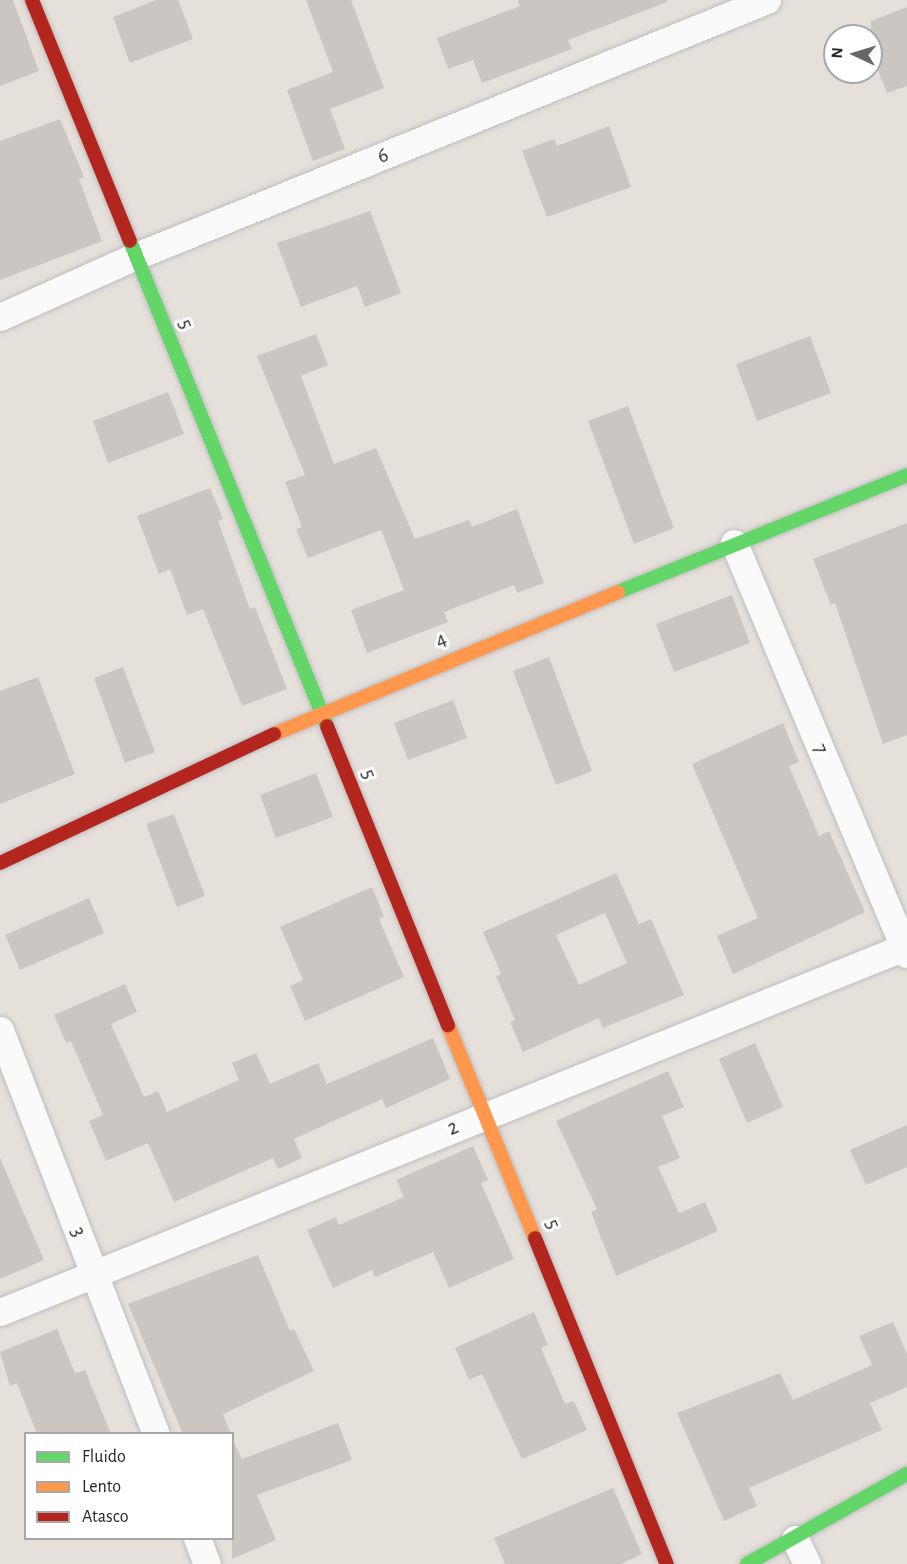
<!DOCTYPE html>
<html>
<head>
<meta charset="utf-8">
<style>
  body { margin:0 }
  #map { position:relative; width:907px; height:1564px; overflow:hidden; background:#e6e0db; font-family:"Alegreya Sans",sans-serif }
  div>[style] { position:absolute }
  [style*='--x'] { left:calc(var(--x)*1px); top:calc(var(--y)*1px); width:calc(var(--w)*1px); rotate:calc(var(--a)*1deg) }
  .building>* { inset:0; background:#cbc6c2 }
  .roads { filter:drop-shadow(0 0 2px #bebdbe) drop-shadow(0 0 2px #bebdbe) }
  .street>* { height:27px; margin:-13.5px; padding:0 13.5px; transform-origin:13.5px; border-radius:13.5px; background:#fbfafa }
  .fast>* { height:14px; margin:-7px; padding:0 7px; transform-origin:7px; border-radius:7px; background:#63d668 }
  .slow>* { height:14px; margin:-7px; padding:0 7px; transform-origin:7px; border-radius:7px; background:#ff974d }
  .jam>* { height:14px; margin:-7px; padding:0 7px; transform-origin:7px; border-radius:7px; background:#b3261e }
  span { translate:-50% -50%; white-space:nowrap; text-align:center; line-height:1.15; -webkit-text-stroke:6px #fff; paint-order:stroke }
  .street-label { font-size:21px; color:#262626 }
  .legend { position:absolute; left:24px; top:1432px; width:210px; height:108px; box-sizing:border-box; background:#fff; border:2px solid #a8a8a8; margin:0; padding:8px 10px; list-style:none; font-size:18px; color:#262626 }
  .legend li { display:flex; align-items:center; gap:12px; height:30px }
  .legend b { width:30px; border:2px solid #a8a8a8 }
  .north { position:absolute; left:823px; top:24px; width:60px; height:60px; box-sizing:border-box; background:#fff; border:2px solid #a8a8a8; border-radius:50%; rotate:274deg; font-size:16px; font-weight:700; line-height:24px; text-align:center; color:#262626 }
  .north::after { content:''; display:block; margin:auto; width:21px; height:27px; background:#696765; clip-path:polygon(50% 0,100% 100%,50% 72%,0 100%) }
</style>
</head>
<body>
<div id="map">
  <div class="building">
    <i style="clip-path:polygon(0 0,13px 0,39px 71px,0 86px)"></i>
    <i style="clip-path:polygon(156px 0,178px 0,193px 39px,130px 63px,113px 17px)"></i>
    <i style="clip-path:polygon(306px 0,351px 0,384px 88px,330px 109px,345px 149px,313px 161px,287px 90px,333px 72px)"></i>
    <i style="clip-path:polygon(518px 0,667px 0,667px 2px,568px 40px,572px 49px,482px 83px,473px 60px,448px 69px,437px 38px,520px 6px)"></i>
    <i style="clip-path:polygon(907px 7px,907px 86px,887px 93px,871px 52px,871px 21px)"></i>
    <i style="clip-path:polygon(60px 119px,84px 177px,79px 179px,102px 241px,0 280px,0 141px)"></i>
    <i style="clip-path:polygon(609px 126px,631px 187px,547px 217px,522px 151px,554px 139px,557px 146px)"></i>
    <i style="clip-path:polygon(370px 211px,401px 293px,365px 307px,357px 286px,301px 307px,277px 243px)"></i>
    <i style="clip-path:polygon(316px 334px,328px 365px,301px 376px,334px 464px,376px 448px,415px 539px,469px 520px,472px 527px,517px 509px,544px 583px,517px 593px,514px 585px,444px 612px,448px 622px,367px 653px,351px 610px,404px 590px,381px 530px,308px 558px,296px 529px,302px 527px,285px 482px,305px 475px,257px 356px)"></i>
    <i style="clip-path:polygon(810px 336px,831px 393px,757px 421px,736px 364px)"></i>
    <i style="clip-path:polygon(168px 392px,184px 434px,108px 463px,93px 421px)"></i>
    <i style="clip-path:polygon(628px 406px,674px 528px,634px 544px,588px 421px)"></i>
    <i style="clip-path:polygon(210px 488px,223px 519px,218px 521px,250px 609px,255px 607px,287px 689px,242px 706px,203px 609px,187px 615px,170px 569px,159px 574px,137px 516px)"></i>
    <i style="clip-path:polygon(907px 523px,907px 735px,883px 744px,835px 603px,831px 605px,813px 559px)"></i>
    <i style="clip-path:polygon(732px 595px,750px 643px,674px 672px,656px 624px)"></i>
    <i style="clip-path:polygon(549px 657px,592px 771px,556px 785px,513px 671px)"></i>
    <i style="clip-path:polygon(123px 667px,155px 752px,125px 763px,94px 678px)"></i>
    <i style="clip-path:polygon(38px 677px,75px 774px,0 804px,0 691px)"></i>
    <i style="clip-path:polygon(453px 700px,467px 738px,408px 760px,394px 723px)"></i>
    <i style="clip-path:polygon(783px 723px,799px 762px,789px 766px,819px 836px,829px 831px,865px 912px,733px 974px,717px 936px,758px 918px,692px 764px)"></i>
    <i style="clip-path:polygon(316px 773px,333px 817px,276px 838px,260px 795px)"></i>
    <i style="clip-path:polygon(174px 814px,205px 896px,177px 907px,146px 824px)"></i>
    <i style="clip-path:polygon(evenodd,616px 873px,639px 924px,651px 919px,684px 995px,603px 1028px,599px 1018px,523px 1052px,510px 1022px,515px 1020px,496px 976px,501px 974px,483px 932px,616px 873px,605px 913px,627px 963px,579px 985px,556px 935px,605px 913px)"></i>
    <i style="clip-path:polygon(372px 887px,384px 916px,379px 919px,404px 977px,305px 1021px,290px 986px,303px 980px,280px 927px)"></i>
    <i style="clip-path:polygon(89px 898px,104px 933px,20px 970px,5px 935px)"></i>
    <i style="clip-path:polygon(125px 984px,137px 1012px,111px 1024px,144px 1097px,158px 1091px,167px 1112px,239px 1080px,232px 1063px,256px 1053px,270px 1084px,318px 1063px,327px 1084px,433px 1038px,450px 1079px,386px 1108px,382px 1099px,294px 1139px,302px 1158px,278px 1169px,273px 1158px,174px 1202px,148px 1143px,106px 1161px,89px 1121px,103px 1115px,71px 1041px,66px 1043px,54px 1015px)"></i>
    <i style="clip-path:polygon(755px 1043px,783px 1107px,747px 1123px,719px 1059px)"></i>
    <i style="clip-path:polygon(668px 1071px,684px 1107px,662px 1116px,680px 1158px,658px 1167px,679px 1213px,705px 1202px,718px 1231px,616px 1276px,591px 1212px,597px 1209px,556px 1121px)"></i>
    <i style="clip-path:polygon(907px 1125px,907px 1167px,866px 1185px,850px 1150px)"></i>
    <i style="clip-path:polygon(473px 1146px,488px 1180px,481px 1183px,514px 1259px,449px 1288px,433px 1252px,375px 1277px,372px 1270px,333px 1288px,307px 1230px,336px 1217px,339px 1225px,404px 1197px,396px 1180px)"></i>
    <i style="clip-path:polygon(0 1158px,44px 1260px,0 1279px)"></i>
    <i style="clip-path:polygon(258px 1255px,290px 1331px,294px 1329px,314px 1371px,223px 1414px,231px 1434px,183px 1434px,128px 1304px)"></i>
    <i style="clip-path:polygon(534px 1312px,548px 1345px,541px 1348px,565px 1404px,574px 1401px,587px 1430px,522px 1459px,482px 1374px,469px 1380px,455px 1348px)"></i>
    <i style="clip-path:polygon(893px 1322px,907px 1354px,907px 1387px,870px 1403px,882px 1430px,749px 1488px,757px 1506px,724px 1521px,677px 1413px,780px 1373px,793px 1400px,872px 1365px,859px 1336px)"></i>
    <i style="clip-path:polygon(57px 1329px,75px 1373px,85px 1370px,111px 1434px,37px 1434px,17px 1383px,10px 1386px,0 1352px)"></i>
    <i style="clip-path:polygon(338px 1423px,352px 1460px,257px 1495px,276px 1540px,232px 1559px,232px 1438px,242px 1459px)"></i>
    <i style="clip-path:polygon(613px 1488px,642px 1554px,621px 1564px,505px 1564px,494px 1538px)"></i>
  </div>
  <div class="roads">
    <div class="street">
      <i style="--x:0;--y:317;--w:149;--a:-24.2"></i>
      <i style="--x:136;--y:256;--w:681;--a:-22.08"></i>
      <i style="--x:734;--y:543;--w:446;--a:67.2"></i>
      <i style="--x:0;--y:1030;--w:433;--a:68.9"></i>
      <i style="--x:0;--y:1312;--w:978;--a:-21.98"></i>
      <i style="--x:197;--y:1538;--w:28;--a:69"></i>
      <i style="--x:795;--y:1539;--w:28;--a:64"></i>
    </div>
    <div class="fast">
      <i style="--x:130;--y:241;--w:523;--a:67.89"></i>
      <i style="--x:618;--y:592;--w:312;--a:-22"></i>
      <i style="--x:747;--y:1564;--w:184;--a:-29.4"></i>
    </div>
    <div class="slow">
      <i style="--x:274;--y:734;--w:372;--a:-22.4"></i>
      <i style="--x:448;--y:1025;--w:230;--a:67.8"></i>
    </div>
    <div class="jam">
      <i style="--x:32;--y:0;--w:260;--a:67.9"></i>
      <i style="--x:327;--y:726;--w:323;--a:68"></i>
      <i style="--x:0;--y:863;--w:303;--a:-25.2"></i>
      <i style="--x:535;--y:1238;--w:352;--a:68"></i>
    </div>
  </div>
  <div class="street-label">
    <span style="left:383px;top:156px;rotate:-22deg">6</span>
    <span style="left:186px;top:324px;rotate:68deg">5</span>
    <span style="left:441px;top:640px;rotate:-22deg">4</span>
    <span style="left:820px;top:749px;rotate:67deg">7</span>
    <span style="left:369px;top:774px;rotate:68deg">5</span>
    <span style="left:453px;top:1128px;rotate:-22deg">2</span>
    <span style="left:553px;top:1224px;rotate:68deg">5</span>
    <span style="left:78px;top:1232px;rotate:69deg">3</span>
  </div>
  <ul class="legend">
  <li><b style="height:8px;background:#63d668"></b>Fluido</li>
  <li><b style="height:8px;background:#ff974d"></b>Lento</li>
  <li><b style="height:8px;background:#b3261e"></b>Atasco</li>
  </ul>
  <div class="north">N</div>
</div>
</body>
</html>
